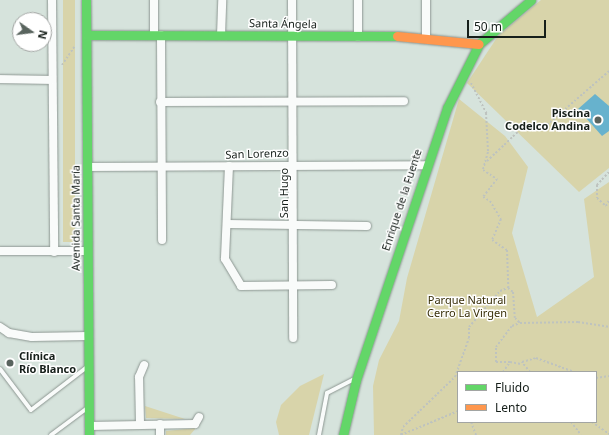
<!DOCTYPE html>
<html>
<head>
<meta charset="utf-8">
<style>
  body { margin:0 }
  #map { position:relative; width:609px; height:435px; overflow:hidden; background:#d6e3dc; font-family:"Noto Sans",sans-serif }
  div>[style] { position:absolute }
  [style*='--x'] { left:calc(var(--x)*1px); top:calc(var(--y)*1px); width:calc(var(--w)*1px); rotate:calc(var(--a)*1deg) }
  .green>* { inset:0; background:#d8d4aa }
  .water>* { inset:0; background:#67b2cd }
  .path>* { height:2px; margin-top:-1px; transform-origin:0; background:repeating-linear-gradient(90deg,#bec3bf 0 2px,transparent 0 4px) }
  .roads { filter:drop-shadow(0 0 1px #8d9792) drop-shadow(0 0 1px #8d9792) }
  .lane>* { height:4px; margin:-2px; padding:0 2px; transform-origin:2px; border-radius:2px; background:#f9fbfa }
  .street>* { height:8px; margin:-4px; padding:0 4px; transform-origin:4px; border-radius:4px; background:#f9fbfa }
  .fast>* { height:9px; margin:-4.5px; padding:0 4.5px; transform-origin:4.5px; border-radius:4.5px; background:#63d668 }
  .slow>* { height:9px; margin:-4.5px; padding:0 4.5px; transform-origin:4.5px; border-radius:4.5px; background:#ff974d }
  .dots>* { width:11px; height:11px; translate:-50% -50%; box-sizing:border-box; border:2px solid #fff; border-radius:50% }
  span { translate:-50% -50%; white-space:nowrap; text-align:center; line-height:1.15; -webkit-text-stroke:3px #fff; paint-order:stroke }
  .street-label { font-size:11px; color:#161f1a }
  .poi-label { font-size:11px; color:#161f1a; font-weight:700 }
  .right { translate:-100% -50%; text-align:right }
  .left { translate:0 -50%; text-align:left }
  .park-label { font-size:11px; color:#382f08 }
  .legend { position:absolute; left:457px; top:371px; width:140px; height:52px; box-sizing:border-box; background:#fff; border:1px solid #a2a5a3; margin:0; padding:5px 7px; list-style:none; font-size:12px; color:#161f1a }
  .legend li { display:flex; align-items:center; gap:8px; height:20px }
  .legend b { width:20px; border:1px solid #a2a5a3 }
  .north { position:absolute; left:12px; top:12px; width:40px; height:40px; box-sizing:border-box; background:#fff; border:1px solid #a2a5a3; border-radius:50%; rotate:104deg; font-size:11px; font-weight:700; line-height:16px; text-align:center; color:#161f1a }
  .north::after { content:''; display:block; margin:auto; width:14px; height:18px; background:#59645e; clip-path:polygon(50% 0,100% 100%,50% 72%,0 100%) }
  .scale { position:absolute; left:467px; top:20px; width:79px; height:18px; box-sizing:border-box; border:2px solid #161f1a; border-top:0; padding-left:5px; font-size:12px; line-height:14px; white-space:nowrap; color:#161f1a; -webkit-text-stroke:3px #fff; paint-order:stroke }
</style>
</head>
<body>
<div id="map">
  <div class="green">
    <i style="clip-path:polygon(63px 0,75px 0,75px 242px,63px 242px)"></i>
    <i style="clip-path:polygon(541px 0,609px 0,609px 168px,579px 192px,467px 83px,498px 36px)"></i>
    <i style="clip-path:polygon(evenodd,459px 99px,505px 136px,528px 167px,512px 233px,537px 317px,594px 277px,584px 199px,609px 182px,609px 435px,374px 435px,373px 386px,379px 360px,399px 321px,407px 278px,459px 99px,458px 372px,596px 372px,596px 422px,458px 422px,458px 372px)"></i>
    <i style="clip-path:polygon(324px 374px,309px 435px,279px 435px,276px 422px,281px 405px,300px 386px)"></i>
    <i style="clip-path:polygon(145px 406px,185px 419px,146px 418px)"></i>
    <i style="clip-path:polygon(196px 428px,190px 435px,166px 435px,166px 431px)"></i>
  </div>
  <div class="water">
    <i style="clip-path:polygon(595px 94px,609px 106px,609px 131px,602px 136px,578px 109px)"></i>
  </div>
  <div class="path">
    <i style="--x:62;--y:65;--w:22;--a:-56"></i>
    <i style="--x:471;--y:83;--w:34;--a:63"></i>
    <i style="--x:486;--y:113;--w:39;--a:87"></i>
    <i style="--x:488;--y:152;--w:19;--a:106"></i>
    <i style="--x:483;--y:170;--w:17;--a:33"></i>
    <i style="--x:497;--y:179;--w:23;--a:128"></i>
    <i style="--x:483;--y:197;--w:8;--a:30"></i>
    <i style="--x:490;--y:201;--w:21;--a:59"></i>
    <i style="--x:501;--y:219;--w:23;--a:113"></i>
    <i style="--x:492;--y:240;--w:18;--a:34"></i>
    <i style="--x:507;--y:250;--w:38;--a:88"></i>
    <i style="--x:487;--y:161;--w:48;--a:-43.3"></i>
    <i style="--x:522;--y:128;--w:19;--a:6"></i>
    <i style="--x:541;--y:130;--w:90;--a:-40.9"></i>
    <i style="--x:609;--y:172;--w:18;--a:133"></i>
    <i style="--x:597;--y:185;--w:13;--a:90"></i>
    <i style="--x:597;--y:198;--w:12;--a:42"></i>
    <i style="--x:606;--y:206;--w:7;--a:-63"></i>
    <i style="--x:510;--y:362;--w:14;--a:180"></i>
    <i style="--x:496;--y:362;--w:15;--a:-90"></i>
    <i style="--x:496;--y:347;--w:26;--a:-53"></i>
    <i style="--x:512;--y:326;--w:9;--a:-21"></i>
    <i style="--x:503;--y:372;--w:12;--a:-55"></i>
    <i style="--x:510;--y:362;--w:11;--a:10"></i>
    <i style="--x:530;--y:372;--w:13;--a:-129"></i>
    <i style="--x:522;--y:362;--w:15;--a:-16"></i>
    <i style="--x:536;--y:358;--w:40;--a:20.2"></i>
    <i style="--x:596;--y:378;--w:13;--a:-9"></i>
    <i style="--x:471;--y:422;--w:14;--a:69"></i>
    <i style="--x:571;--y:422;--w:16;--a:52"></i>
    <i style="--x:592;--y:422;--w:21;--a:35"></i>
    <i style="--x:401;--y:435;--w:8;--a:-76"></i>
    <i style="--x:403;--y:427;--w:72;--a:-43.9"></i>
    <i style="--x:455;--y:377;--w:41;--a:-70.3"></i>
    <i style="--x:469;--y:338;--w:11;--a:-90"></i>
    <i style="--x:469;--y:327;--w:48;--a:-49.3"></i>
    <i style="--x:500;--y:291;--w:9;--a:-21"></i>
    <i style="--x:508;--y:288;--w:6;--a:39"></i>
    <i style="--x:513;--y:292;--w:26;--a:86"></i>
    <i style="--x:515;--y:318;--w:7;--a:45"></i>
    <i style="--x:520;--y:323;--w:58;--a:-1"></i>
    <i style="--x:578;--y:322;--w:31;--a:9"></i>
    <i style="--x:401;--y:435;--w:62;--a:-22.8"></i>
  </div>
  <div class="roads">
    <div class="lane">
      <i style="--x:0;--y:369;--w:51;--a:52.9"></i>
      <i style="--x:31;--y:410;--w:71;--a:-37.5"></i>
      <i style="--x:51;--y:435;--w:44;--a:-36.6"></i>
      <i style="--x:319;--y:435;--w:43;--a:-79.2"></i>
      <i style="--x:327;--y:393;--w:29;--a:-27"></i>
    </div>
    <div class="street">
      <i style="--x:52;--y:0;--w:252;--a:89.5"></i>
      <i style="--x:292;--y:0;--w:338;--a:89.8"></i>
      <i style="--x:161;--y:35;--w:205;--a:89.7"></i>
      <i style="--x:154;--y:36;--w:36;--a:-90"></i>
      <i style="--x:221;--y:36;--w:36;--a:-88"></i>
      <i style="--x:426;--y:36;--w:36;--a:-90"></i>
      <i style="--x:358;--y:37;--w:37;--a:-90"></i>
      <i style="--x:0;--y:79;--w:51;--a:1.1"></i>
      <i style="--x:160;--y:102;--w:244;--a:-0.2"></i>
      <i style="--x:229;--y:166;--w:93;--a:92.5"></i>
      <i style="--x:225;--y:259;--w:31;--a:59"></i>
      <i style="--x:241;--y:286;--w:91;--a:-0.6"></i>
      <i style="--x:88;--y:167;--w:338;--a:-0.3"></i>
      <i style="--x:227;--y:224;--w:140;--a:0.8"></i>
      <i style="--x:0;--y:251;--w:88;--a:0"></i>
      <i style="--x:0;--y:327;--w:11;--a:34"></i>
      <i style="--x:9;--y:333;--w:23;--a:10"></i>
      <i style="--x:32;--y:337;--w:56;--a:-1"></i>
      <i style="--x:140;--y:423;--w:46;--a:-91.2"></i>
      <i style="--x:139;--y:377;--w:13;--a:-67"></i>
      <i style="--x:89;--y:426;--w:106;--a:-1.1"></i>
      <i style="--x:195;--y:424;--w:8;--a:-60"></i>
      <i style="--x:160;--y:435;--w:11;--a:-90"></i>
    </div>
    <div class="fast">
      <i style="--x:86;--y:0;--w:435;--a:89.6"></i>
      <i style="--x:87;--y:35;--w:310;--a:0.2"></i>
      <i style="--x:343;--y:435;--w:57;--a:-76.7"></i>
      <i style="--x:356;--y:380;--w:287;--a:-71.5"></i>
      <i style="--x:447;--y:108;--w:72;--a:-63.4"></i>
      <i style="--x:479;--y:44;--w:68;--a:-40.2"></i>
    </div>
    <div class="slow">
      <i style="--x:397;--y:36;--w:82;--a:5.6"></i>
    </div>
  </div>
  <div class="dots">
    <i style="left:598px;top:120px;background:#59645e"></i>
    <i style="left:10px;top:363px;background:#59645e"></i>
  </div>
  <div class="street-label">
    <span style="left:283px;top:24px;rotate:1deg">Santa Ángela</span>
    <span style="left:257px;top:154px;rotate:-2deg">San Lorenzo</span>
    <span style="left:284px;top:193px;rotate:-90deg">San Hugo</span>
    <span style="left:402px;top:200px;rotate:-72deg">Enrique de la Fuente</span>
    <span style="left:76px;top:218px;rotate:-90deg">Avenida Santa María</span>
  </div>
  <div class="poi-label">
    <span class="right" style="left:590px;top:120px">Piscina<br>Codelco Andina</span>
    <span class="left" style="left:19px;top:363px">Clínica<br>Río Blanco</span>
  </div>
  <div class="park-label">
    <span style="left:467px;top:307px">Parque Natural<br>Cerro La Virgen</span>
  </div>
  <ul class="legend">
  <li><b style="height:5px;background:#63d668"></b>Fluido</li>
  <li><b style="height:5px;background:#ff974d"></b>Lento</li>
  </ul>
  <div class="north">N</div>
  <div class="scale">50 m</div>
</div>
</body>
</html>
